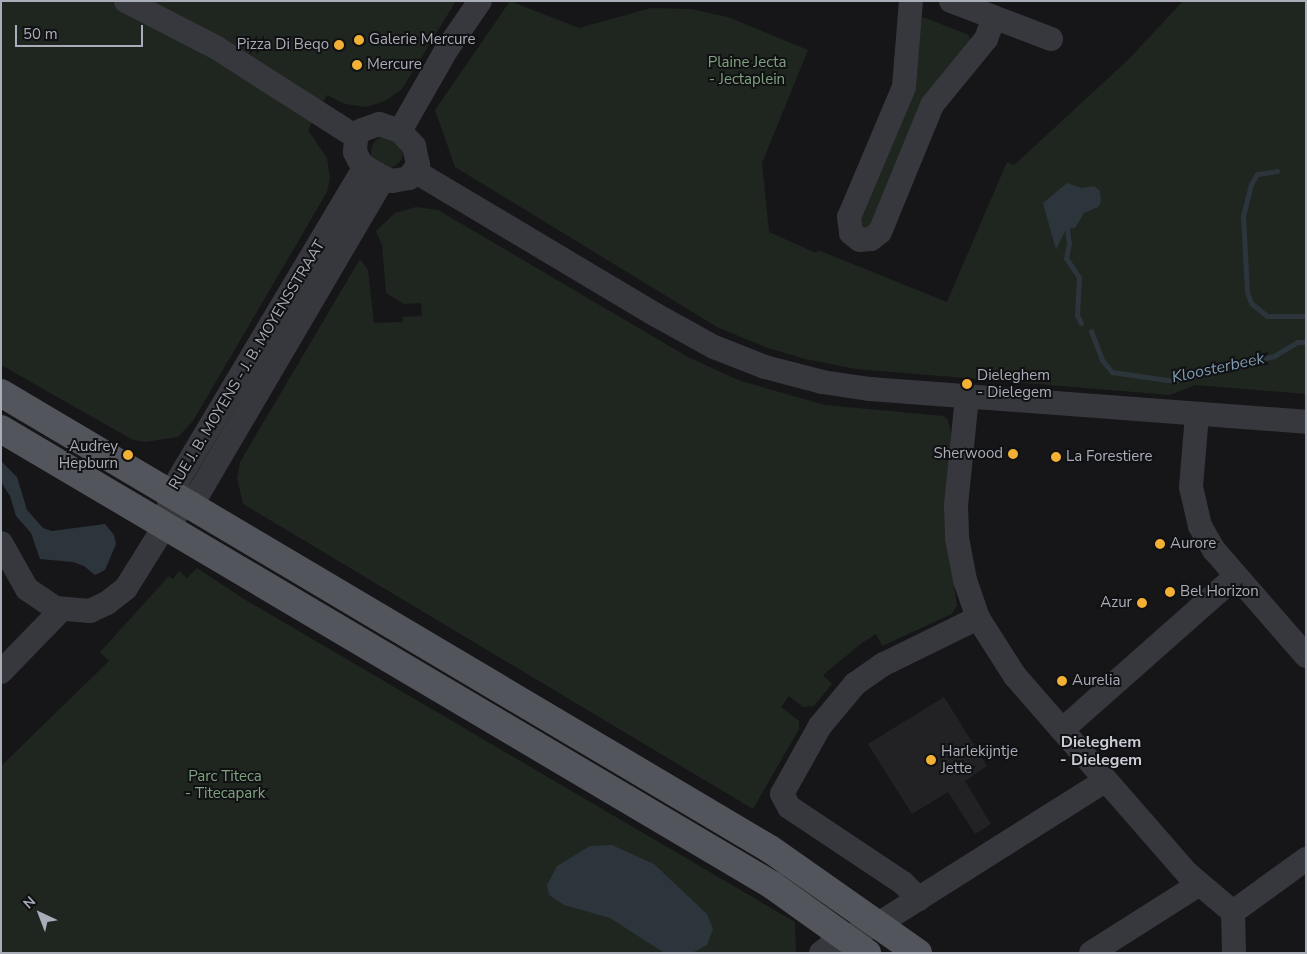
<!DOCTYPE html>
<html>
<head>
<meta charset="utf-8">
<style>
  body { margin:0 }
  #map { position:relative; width:1307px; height:954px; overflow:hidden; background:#161618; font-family:"Nunito Sans",sans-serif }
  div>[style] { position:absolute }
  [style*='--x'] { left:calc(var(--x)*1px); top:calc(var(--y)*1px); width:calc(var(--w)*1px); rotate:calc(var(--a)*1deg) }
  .built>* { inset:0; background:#222225 }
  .green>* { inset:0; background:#1e261f }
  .round { border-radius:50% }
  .water>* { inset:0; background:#2c353c }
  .stream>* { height:5px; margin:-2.5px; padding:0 2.5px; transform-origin:2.5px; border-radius:2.5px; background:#2c353c }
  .minor>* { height:24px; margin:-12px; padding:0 12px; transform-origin:12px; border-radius:12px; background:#37383d }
  .major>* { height:28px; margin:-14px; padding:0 14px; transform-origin:14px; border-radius:14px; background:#53555c }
  .dots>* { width:14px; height:14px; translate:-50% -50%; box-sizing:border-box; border:2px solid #111113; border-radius:50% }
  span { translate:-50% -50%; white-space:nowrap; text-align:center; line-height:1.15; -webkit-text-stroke:4px #111113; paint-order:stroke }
  .poi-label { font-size:15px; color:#a8adb8 }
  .left { translate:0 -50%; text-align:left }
  .right { translate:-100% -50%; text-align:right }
  .park-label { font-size:15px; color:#7fa381 }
  .street-label { font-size:15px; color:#a8adb8 }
  .water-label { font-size:16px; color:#7f9bb3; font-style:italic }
  .neighbourhood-label { font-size:16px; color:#c9ccd4; font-weight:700 }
  .frame { position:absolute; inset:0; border:2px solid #a8adb8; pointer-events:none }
  .north { position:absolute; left:15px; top:889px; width:50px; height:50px; -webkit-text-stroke:4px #111113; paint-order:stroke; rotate:317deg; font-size:14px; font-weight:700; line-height:20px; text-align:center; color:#a8adb8 }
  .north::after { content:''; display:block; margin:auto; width:18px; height:22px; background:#a8adb8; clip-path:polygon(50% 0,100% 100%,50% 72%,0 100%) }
  .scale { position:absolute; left:15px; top:25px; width:128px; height:22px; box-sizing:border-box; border:2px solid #a8adb8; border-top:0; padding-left:6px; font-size:15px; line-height:18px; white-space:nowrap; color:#a8adb8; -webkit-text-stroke:4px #111113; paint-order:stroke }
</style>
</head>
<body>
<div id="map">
  <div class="built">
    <i style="clip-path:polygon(944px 697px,987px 766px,965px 781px,991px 824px,975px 834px,948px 792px,912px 814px,868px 744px)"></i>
  </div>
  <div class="green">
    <i style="clip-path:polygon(1px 1px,456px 1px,402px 89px,385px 101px,366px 107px,345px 104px,327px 95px,308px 130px,327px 158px,330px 179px,327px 192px,193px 421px,178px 437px,145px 442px,133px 440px,1px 365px)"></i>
    <i style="clip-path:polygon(510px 1px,579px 28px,651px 8px,691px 9px,728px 17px,808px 50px,762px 163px,769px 232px,816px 253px,818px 250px,947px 302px,1007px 162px,1014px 165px,1129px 59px,1183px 1px,1306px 1px,1306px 394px,1195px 385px,1170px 395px,856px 369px,805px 359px,765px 347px,717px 327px,455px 167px,435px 110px)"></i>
    <i style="clip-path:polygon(923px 17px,969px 35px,970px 42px,873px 228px,865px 233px,855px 219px)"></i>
    <i class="round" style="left:371px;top:136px;width:32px;height:32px"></i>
    <i style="clip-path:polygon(416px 207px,438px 210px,688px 357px,738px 380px,825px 405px,944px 416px,948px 420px,951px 434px,945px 525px,957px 605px,952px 614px,882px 646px,876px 634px,862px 643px,823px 675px,832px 684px,814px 706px,803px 707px,789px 696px,781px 707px,799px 721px,799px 729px,753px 809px,243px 504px,237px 478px,240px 462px,360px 259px,368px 270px,374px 323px,403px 322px,403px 317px,422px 316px,421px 303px,404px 304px,386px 293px,382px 245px,376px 231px,395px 213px)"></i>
    <i style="clip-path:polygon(197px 568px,244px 599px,795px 922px,796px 953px,1px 953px,1px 766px,109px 661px,100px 652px,169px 576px,173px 579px,179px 571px,187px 578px)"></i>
  </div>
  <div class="water">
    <i style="clip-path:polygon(1067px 183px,1082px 188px,1094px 186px,1100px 191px,1101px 202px,1098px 207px,1084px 213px,1075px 228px,1066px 229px,1056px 250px,1043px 203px)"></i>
    <i style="clip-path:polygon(1px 461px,17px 477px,27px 510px,43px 528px,52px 531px,105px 524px,114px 535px,116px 544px,105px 570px,95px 575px,84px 566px,73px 562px,40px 559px,31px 533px,16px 516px,10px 496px,1px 482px)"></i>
    <i style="clip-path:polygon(612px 845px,654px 864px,707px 914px,713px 929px,707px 945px,692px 953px,663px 952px,610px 918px,564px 905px,549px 895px,547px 885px,557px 866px,590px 846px)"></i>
  </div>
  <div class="stream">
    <i style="--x:1277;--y:171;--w:20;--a:171"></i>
    <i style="--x:1257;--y:174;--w:12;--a:121"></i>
    <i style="--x:1251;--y:184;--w:32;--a:104"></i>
    <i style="--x:1243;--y:215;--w:77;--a:87"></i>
    <i style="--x:1247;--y:292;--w:12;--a:70"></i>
    <i style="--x:1251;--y:303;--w:21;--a:39"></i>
    <i style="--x:1267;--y:316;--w:39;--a:0"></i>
    <i style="--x:1067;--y:229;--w:14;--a:82"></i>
    <i style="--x:1069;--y:243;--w:15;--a:101"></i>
    <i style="--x:1066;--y:258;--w:23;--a:56"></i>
    <i style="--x:1079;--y:277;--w:38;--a:93"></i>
    <i style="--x:1077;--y:315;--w:9;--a:63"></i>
    <i style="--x:1091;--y:331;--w:31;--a:69"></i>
    <i style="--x:1102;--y:360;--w:16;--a:50"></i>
    <i style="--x:1112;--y:372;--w:63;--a:8.3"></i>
    <i style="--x:1174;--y:381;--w:103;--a:-14"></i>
    <i style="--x:1274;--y:356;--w:27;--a:-31"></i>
    <i style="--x:1297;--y:342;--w:9;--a:0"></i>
  </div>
  <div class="minor">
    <i style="--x:126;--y:1;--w:102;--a:27.3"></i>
    <i style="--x:217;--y:48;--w:165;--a:32.6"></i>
    <i style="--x:911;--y:1;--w:86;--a:94.7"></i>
    <i style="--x:904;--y:87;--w:141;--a:112.9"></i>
    <i style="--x:849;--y:217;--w:16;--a:83"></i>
    <i style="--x:851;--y:233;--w:11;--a:38"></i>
    <i style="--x:860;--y:240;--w:11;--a:-5"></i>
    <i style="--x:871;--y:239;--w:11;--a:-38"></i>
    <i style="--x:880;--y:232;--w:137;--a:-67.7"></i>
    <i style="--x:932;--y:105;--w:85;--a:-50.7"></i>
    <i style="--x:986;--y:39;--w:23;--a:-70"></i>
    <i style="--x:951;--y:1;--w:107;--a:20.8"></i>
    <i style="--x:379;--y:124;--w:22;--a:18"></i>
    <i style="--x:400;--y:131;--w:21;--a:47"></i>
    <i style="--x:414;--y:146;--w:19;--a:78"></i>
    <i style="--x:418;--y:165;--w:16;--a:125"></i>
    <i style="--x:409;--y:178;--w:17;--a:170"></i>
    <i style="--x:392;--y:181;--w:9;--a:-159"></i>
    <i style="--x:384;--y:178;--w:22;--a:-150"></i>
    <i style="--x:365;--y:167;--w:9;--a:-131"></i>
    <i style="--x:359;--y:160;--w:9;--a:-117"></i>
    <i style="--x:355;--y:152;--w:15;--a:-86"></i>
    <i style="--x:356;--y:137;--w:9;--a:-49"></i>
    <i style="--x:362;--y:130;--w:18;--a:-19"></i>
    <i style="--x:400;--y:131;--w:95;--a:-60.2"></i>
    <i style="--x:447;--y:49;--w:58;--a:-55.5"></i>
    <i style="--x:416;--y:172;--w:279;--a:30.8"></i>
    <i style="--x:656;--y:315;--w:66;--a:28.9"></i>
    <i style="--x:714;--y:347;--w:55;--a:21.4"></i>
    <i style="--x:765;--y:367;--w:59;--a:14.7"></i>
    <i style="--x:822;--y:382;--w:49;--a:8.3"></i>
    <i style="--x:870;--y:389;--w:437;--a:4.3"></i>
    <i style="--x:967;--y:397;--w:109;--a:95.8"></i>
    <i style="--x:956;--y:505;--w:33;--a:88"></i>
    <i style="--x:957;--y:538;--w:43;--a:79.2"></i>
    <i style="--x:965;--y:580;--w:40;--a:71.1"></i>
    <i style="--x:978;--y:618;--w:69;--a:57.5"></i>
    <i style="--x:1015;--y:676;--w:263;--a:48.9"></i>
    <i style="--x:1188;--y:874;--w:59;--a:40.2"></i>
    <i style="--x:1233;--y:912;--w:41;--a:88.6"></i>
    <i style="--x:1197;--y:415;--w:72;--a:94.8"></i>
    <i style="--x:1191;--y:487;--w:40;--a:77"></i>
    <i style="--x:1200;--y:526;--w:28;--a:60"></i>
    <i style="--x:1214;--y:550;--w:140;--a:49"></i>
    <i style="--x:168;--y:512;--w:20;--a:-81"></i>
    <i style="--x:171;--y:492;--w:378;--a:-59.2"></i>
    <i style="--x:1;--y:543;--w:53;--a:60.5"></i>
    <i style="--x:27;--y:589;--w:34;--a:34"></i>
    <i style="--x:55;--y:608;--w:35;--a:5"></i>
    <i style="--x:90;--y:611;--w:19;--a:-25"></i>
    <i style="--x:107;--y:603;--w:24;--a:-38"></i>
    <i style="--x:126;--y:588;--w:75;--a:-58"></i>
    <i style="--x:166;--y:524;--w:47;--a:-44.1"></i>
    <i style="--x:200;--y:491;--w:363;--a:-59.6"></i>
    <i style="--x:1;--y:672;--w:86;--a:-45.9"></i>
    <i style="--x:1062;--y:730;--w:232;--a:-41.5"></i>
    <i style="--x:919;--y:899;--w:23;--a:-135"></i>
    <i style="--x:903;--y:883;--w:137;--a:-146.3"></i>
    <i style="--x:789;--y:807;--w:15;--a:-118"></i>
    <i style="--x:782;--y:794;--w:78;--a:-60.8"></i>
    <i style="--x:820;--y:726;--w:55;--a:-50.2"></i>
    <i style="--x:855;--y:684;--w:35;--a:-35"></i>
    <i style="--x:884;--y:664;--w:105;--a:-26.1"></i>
    <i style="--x:1233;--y:912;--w:90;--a:-36"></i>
    <i style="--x:821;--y:953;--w:16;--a:-38"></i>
    <i style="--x:834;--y:943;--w:50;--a:-23.5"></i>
    <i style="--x:880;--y:923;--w:267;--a:-32.3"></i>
    <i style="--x:1091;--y:953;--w:127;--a:-32.4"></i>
  </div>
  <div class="major">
    <i style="--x:1;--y:393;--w:894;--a:30.67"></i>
    <i style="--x:770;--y:849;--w:181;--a:35.1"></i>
    <i style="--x:1;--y:429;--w:896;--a:30.6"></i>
    <i style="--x:772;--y:885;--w:117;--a:35.6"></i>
  </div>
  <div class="dots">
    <i style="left:359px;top:40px;background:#f2b134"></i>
    <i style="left:339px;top:45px;background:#f2b134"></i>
    <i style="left:357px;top:65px;background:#f2b134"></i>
    <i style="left:967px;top:384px;background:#f2b134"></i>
    <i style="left:1013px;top:454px;background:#f2b134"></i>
    <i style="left:128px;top:455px;background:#f2b134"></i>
    <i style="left:1056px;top:457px;background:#f2b134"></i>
    <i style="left:1160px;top:544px;background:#f2b134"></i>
    <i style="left:1170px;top:592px;background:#f2b134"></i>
    <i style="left:1142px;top:603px;background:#f2b134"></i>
    <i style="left:1062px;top:681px;background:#f2b134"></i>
    <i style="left:931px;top:760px;background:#f2b134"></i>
  </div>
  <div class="poi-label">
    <span class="left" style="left:369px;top:40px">Galerie Mercure</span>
    <span class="right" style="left:329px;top:45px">Pizza Di Beqo</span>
    <span class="left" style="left:367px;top:65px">Mercure</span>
    <span class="left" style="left:977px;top:384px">Dieleghem<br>- Dielegem</span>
    <span class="right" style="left:118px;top:455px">Audrey<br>Hepburn</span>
    <span class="right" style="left:1003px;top:454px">Sherwood</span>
    <span class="left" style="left:1066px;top:457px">La Forestiere</span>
    <span class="left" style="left:1170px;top:544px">Aurore</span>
    <span class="left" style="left:1180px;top:592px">Bel Horizon</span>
    <span class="right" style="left:1132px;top:603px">Azur</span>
    <span class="left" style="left:1072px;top:681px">Aurelia</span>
    <span class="left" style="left:941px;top:760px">Harlekijntje<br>Jette</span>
  </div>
  <div class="park-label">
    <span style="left:747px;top:71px">Plaine Jecta<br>- Jectaplein</span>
    <span style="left:225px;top:785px">Parc Titeca<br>- Titecapark</span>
  </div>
  <div class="street-label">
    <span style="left:247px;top:365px;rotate:-59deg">RUE J. B. MOYENS - J. B. MOYENSSTRAAT</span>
  </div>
  <div class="water-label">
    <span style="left:1218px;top:368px;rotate:-12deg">Kloosterbeek</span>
  </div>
  <div class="neighbourhood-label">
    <span style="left:1101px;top:751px">Dieleghem<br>- Dielegem</span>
  </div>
  <div class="frame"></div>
  <div class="north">N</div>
  <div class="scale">50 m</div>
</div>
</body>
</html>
